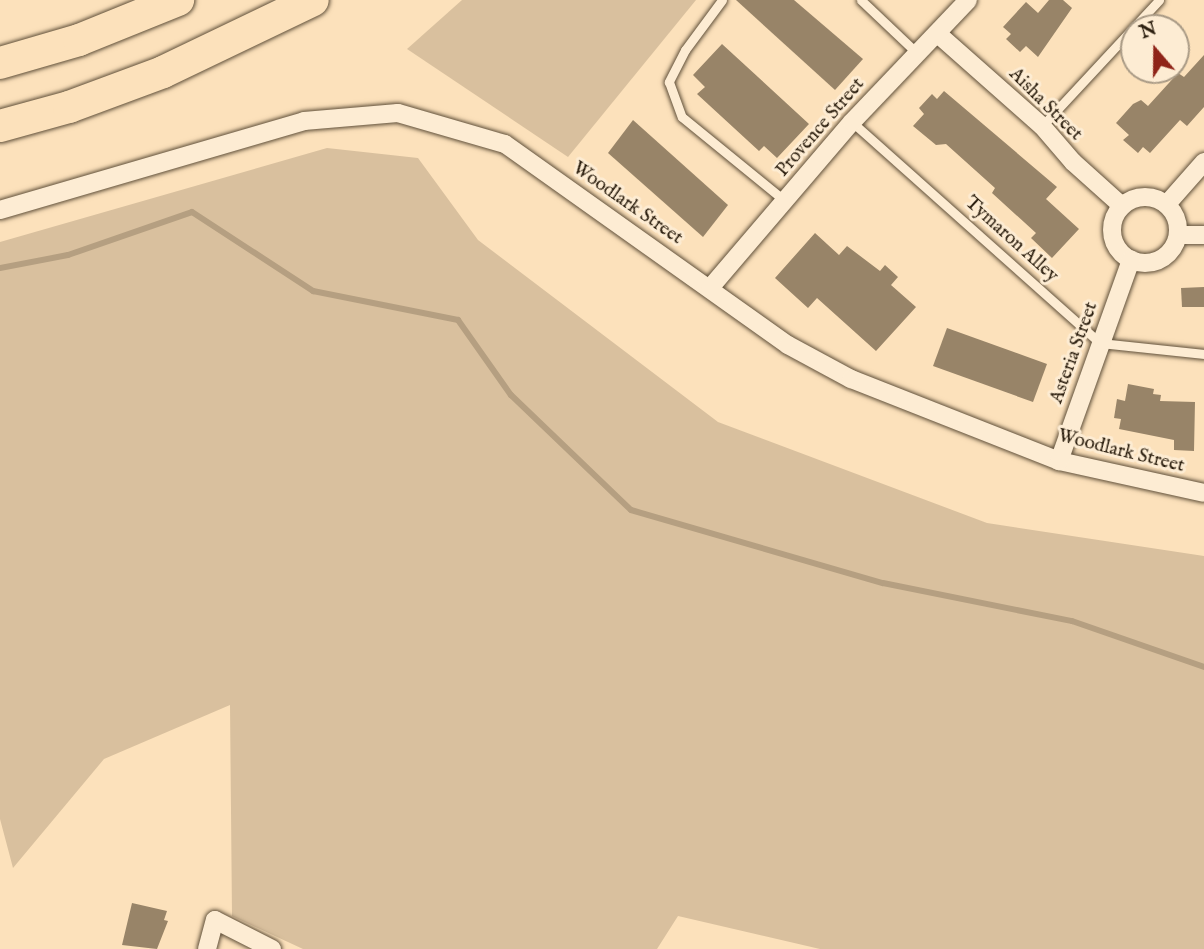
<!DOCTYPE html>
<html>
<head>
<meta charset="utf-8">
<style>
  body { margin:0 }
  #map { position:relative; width:1204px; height:949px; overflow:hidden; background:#fce1bb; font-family:"IM FELL English",serif }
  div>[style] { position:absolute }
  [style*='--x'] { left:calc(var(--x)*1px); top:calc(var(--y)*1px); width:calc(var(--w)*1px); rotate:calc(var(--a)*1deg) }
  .green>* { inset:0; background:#d9c09e }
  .stream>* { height:6px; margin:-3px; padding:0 3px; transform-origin:3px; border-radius:3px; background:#b59f81 }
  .building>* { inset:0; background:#988468 }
  .roads { filter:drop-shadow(0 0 2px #60503a) drop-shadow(0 0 2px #60503a) }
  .lane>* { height:9px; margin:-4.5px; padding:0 4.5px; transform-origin:4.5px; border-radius:4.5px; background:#fdecd3 }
  .street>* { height:18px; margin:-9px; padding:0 9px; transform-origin:9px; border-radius:9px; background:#fdecd3 }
  .street>.ring { margin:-9px; padding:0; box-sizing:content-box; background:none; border:18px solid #fdecd3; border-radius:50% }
  .highway>* { height:32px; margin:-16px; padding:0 16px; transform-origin:16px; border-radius:16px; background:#fce1bb }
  span { translate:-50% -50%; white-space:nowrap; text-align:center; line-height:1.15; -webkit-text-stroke:6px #fdecd3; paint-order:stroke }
  .street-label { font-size:19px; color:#2c1f0f }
  .north { position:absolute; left:1120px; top:14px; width:70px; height:70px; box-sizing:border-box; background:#fdecd3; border:2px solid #a99a85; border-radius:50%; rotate:340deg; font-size:19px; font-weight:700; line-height:28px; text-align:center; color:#2c1f0f }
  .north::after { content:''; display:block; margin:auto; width:24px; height:32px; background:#8f2418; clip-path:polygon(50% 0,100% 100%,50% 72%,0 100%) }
</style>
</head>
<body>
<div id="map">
  <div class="green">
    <i style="clip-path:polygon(462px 0,696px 0,568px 157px,407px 49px)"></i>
    <i style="clip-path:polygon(327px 148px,418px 158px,478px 240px,718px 422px,987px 523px,1204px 556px,1204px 949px,820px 949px,678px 916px,657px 949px,303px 949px,232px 916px,230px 705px,104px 759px,13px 868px,0 819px,0 242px)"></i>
  </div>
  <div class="stream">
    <i style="--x:0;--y:268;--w:69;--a:-10.8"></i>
    <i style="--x:68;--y:255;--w:131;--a:-19.1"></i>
    <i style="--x:192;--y:212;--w:145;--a:33.1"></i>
    <i style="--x:313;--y:291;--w:148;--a:11.3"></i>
    <i style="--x:458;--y:320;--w:92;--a:54.8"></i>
    <i style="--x:511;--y:395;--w:166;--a:43.8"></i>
    <i style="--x:631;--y:510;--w:262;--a:16.2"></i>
    <i style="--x:883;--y:583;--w:193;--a:11.4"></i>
    <i style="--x:1072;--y:621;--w:140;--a:19.2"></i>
  </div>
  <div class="building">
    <i style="clip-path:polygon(736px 0,794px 0,863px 59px,835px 90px)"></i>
    <i style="clip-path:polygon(1049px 0,1063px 0,1072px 8px,1038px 57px,1026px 46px,1020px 52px,1006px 39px,1011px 34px,1003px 27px,1026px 2px,1038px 13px)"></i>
    <i style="clip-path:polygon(722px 44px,809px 124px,777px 158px,764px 146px,759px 151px,697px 94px,705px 87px,693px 75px)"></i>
    <i style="clip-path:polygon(1204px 55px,1204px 107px,1187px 126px,1180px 120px,1150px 153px,1143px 147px,1138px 153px,1123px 140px,1129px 135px,1116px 123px,1133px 104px,1141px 100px,1148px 106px,1178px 73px,1184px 77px)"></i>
    <i style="clip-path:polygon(944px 91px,1057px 187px,1046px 199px,1079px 229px,1052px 258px,1031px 238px,1036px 233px,992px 193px,995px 188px,946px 144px,936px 145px,913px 126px,924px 114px,919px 108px,932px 94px,937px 99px)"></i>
    <i style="clip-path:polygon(633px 120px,728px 205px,703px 237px,608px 153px)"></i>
    <i style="clip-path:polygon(815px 233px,839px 255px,847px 246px,880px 271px,885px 265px,898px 277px,891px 285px,916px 307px,876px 351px,817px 298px,808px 308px,775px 278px)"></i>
    <i style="clip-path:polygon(1204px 287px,1204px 307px,1182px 307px,1181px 288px)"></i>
    <i style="clip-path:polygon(947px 328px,1047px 364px,1033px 402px,933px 366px)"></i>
    <i style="clip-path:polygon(1128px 384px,1154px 389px,1153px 394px,1161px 395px,1160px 401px,1195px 402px,1194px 451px,1174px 450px,1174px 440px,1119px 429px,1121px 419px,1114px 418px,1117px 399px,1125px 401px)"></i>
    <i style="clip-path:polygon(132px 903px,167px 911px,164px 920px,168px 921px,157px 949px,122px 945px)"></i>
  </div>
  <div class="roads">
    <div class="lane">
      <i style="--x:722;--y:0;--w:62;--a:126.5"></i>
      <i style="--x:685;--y:50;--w:36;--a:117"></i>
      <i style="--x:669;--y:82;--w:37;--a:70"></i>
      <i style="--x:682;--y:117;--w:133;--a:39.2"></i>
      <i style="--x:861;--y:0;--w:79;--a:43.5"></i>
      <i style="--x:852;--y:122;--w:332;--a:41.7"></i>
      <i style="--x:1100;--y:343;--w:105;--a:6"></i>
      <i style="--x:1042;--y:126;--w:172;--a:-47.1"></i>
    </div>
    <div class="street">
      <i style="--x:939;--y:35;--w:137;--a:41.5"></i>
      <i style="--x:1042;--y:126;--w:48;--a:49.3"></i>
      <i style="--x:1073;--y:162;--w:66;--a:41.9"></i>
      <i class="ring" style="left:1112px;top:197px;width:48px;height:48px"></i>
      <i style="--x:1167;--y:204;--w:56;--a:-48.6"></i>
      <i style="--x:0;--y:210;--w:317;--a:-16.3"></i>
      <i style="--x:304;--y:121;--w:94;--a:-4.9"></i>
      <i style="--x:398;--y:113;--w:111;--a:16.2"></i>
      <i style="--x:505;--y:144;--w:347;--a:35.4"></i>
      <i style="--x:788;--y:345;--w:72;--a:28.4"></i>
      <i style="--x:851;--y:379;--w:224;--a:21.5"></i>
      <i style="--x:1059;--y:461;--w:148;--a:12.4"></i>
      <i style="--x:1178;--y:235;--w:26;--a:0"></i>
      <i style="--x:710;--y:288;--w:218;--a:-49.5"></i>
      <i style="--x:852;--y:122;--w:168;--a:-46.4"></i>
      <i style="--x:1059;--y:461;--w:214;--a:-70.3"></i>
      <i style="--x:207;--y:949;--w:30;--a:-75"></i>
      <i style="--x:215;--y:920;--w:64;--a:27"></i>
    </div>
    <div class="highway">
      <i style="--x:0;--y:63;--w:82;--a:-16.2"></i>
      <i style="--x:79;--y:40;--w:107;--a:-22"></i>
      <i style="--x:0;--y:126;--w:72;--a:-15.4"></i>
      <i style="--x:69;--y:107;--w:100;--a:-20.4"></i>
      <i style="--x:163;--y:72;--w:166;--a:-25.6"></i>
    </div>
  </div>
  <div class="street-label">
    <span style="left:1045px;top:105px;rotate:45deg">Aisha Street</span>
    <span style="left:821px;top:128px;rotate:-49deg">Provence Street</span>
    <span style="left:627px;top:204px;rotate:35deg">Woodlark Street</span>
    <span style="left:1011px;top:240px;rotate:42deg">Tymaron Alley</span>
    <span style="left:1075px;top:353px;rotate:-70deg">Asteria Street</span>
    <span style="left:1121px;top:452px;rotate:14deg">Woodlark Street</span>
  </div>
  <div class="north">N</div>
</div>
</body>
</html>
